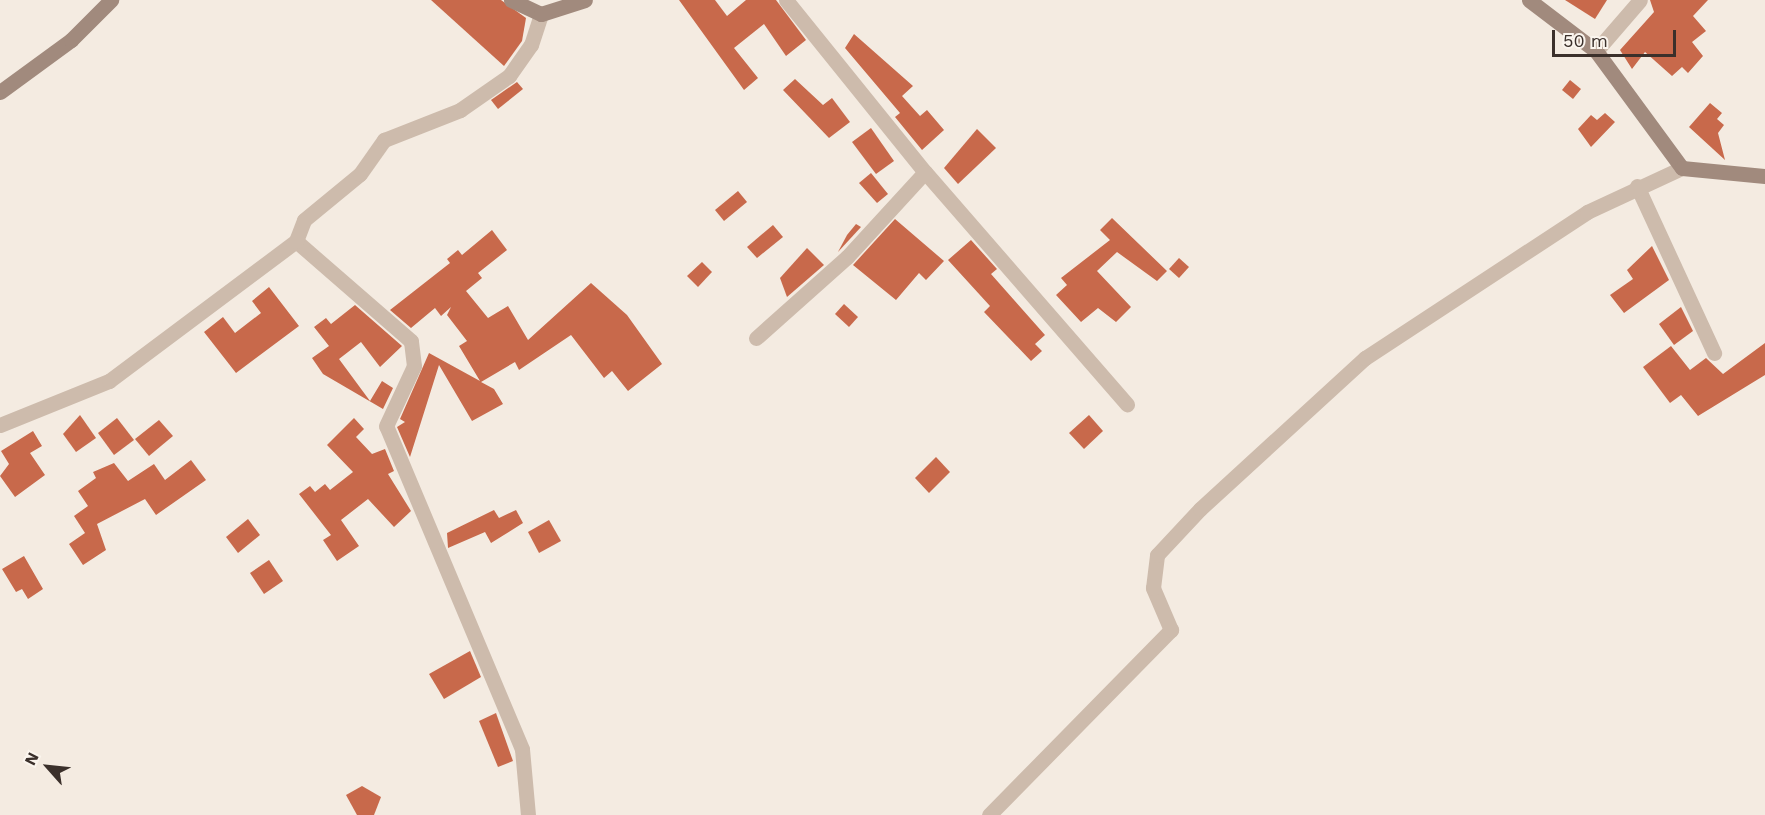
<!DOCTYPE html>
<html>
<head>
<meta charset="utf-8">
<style>
  body { margin:0 }
  #map { position:relative; width:1765px; height:815px; overflow:hidden; background:#f4ebe1; font-family:"Work Sans",sans-serif }
  div>[style] { position:absolute }
  [style*='--x'] { left:calc(var(--x)*1px); top:calc(var(--y)*1px); width:calc(var(--w)*1px); rotate:calc(var(--a)*1deg) }
  .building>* { inset:0; background:#c8694b }
  .street>* { height:15px; margin:-7.5px; padding:0 7.5px; transform-origin:7.5px; border-radius:7.5px; background:#cdbbac }
  .secondary>* { height:15px; margin:-7.5px; padding:0 7.5px; transform-origin:7.5px; border-radius:7.5px; background:#a18a7d }
  span { translate:-50% -50%; white-space:nowrap; text-align:center; line-height:1.15; -webkit-text-stroke:6px #fbf5ee; paint-order:stroke }
  .north { position:absolute; left:18px; top:737px; width:60px; height:60px; -webkit-text-stroke:4px #fbf5ee; paint-order:stroke; rotate:297deg; font-size:16px; font-weight:700; line-height:24px; text-align:center; color:#3b302b }
  .north::after { content:''; display:block; margin:auto; width:21px; height:27px; background:#3b302b; clip-path:polygon(50% 0,100% 100%,50% 72%,0 100%) }
  .scale { position:absolute; left:1552px; top:30px; width:124px; height:27px; box-sizing:border-box; border:3px solid #3b302b; border-top:0; padding-left:8px; font-size:18px; line-height:21px; white-space:nowrap; color:#3b302b; -webkit-text-stroke:4px #fbf5ee; paint-order:stroke }
</style>
</head>
<body>
<div id="map">
  <div class="building">
    <i style="clip-path:polygon(431px 0,501px 0,526px 18px,522px 41px,504px 66px)"></i>
    <i style="clip-path:polygon(679px 0,715px 0,727px 16px,746px 0,776px 0,806px 40px,786px 56px,764px 24px,734px 48px,758px 78px,744px 90px)"></i>
    <i style="clip-path:polygon(1565px 0,1607px 0,1595px 19px)"></i>
    <i style="clip-path:polygon(1650px 0,1708px 0,1693px 16px,1706px 31px,1692px 42px,1703px 56px,1688px 73px,1682px 67px,1672px 76px,1645px 52px,1632px 69px,1620px 50px,1654px 12px)"></i>
    <i style="clip-path:polygon(854px 34px,913px 86px,902px 96px,920px 116px,927px 110px,944px 130px,922px 150px,895px 117px,900px 113px,845px 48px)"></i>
    <i style="clip-path:polygon(795px 79px,823px 105px,832px 98px,850px 122px,829px 138px,783px 90px)"></i>
    <i style="clip-path:polygon(1570px 80px,1581px 89px,1573px 99px,1562px 90px)"></i>
    <i style="clip-path:polygon(517px 82px,523px 89px,498px 109px,491px 100px)"></i>
    <i style="clip-path:polygon(1710px 103px,1722px 113px,1717px 119px,1724px 125px,1718px 133px,1725px 160px,1689px 127px)"></i>
    <i style="clip-path:polygon(1605px 113px,1615px 122px,1591px 147px,1578px 129px,1591px 115px,1597px 120px)"></i>
    <i style="clip-path:polygon(871px 128px,894px 161px,876px 174px,852px 142px)"></i>
    <i style="clip-path:polygon(977px 129px,996px 148px,958px 184px,944px 168px)"></i>
    <i style="clip-path:polygon(871px 173px,888px 194px,877px 203px,859px 183px)"></i>
    <i style="clip-path:polygon(738px 191px,747px 202px,724px 221px,715px 210px)"></i>
    <i style="clip-path:polygon(1112px 218px,1167px 271px,1157px 281px,1117px 252px,1097px 271px,1131px 307px,1116px 322px,1098px 308px,1081px 322px,1056px 295px,1067px 285px,1061px 278px,1110px 240px,1100px 230px)"></i>
    <i style="clip-path:polygon(895px 219px,944px 261px,926px 280px,919px 273px,896px 300px,853px 265px)"></i>
    <i style="clip-path:polygon(856px 224px,861px 227px,838px 252px,847px 235px)"></i>
    <i style="clip-path:polygon(773px 225px,783px 237px,757px 258px,747px 247px)"></i>
    <i style="clip-path:polygon(492px 230px,507px 250px,478px 273px,482px 278px,466px 291px,488px 318px,508px 306px,528px 340px,591px 283px,627px 315px,662px 364px,628px 391px,612px 371px,604px 378px,571px 335px,519px 370px,515px 362px,481px 382px,494px 389px,503px 404px,472px 421px,439px 365px,410px 457px,397px 427px,405px 422px,400px 419px,429px 353px,480px 381px,459px 346px,467px 341px,447px 315px,451px 307px,441px 316px,435px 308px,411px 328px,390px 310px,450px 263px,447px 259px,458px 250px,462px 255px)"></i>
    <i style="clip-path:polygon(971px 240px,997px 269px,991px 274px,1045px 335px,1035px 344px,1042px 351px,1031px 361px,984px 312px,990px 306px,948px 260px)"></i>
    <i style="clip-path:polygon(1652px 246px,1669px 280px,1624px 313px,1610px 295px,1633px 279px,1627px 270px)"></i>
    <i style="clip-path:polygon(807px 248px,824px 265px,787px 297px,780px 278px)"></i>
    <i style="clip-path:polygon(1179px 258px,1189px 267px,1179px 278px,1169px 269px)"></i>
    <i style="clip-path:polygon(702px 262px,712px 272px,698px 287px,687px 276px)"></i>
    <i style="clip-path:polygon(269px 287px,299px 326px,236px 373px,204px 332px,223px 317px,235px 333px,261px 313px,252px 301px)"></i>
    <i style="clip-path:polygon(844px 304px,858px 317px,849px 327px,835px 314px)"></i>
    <i style="clip-path:polygon(355px 305px,402px 346px,380px 367px,361px 342px,339px 359px,370px 401px,382px 381px,393px 388px,383px 409px,323px 374px,312px 358px,329px 346px,314px 327px,326px 318px,331px 324px)"></i>
    <i style="clip-path:polygon(1681px 307px,1693px 331px,1674px 345px,1659px 324px)"></i>
    <i style="clip-path:polygon(1765px 343px,1765px 375px,1698px 416px,1681px 395px,1670px 403px,1643px 367px,1671px 346px,1690px 370px,1706px 358px,1723px 374px)"></i>
    <i style="clip-path:polygon(80px 415px,96px 438px,76px 452px,63px 434px)"></i>
    <i style="clip-path:polygon(1089px 415px,1103px 431px,1084px 449px,1069px 433px)"></i>
    <i style="clip-path:polygon(117px 418px,134px 440px,114px 455px,98px 433px)"></i>
    <i style="clip-path:polygon(354px 418px,364px 429px,356px 437px,372px 454px,385px 449px,394px 471px,388px 474px,411px 511px,394px 527px,368px 499px,341px 520px,359px 546px,337px 561px,323px 540px,331px 535px,299px 494px,310px 486px,315px 492px,325px 484px,330px 490px,353px 472px,327px 445px)"></i>
    <i style="clip-path:polygon(159px 420px,173px 436px,149px 456px,135px 439px)"></i>
    <i style="clip-path:polygon(33px 431px,42px 446px,30px 453px,45px 475px,15px 497px,0 476px,9px 464px,1px 451px)"></i>
    <i style="clip-path:polygon(936px 457px,950px 472px,929px 493px,915px 478px)"></i>
    <i style="clip-path:polygon(191px 460px,206px 480px,156px 515px,145px 499px,97px 524px,106px 550px,83px 565px,69px 544px,85px 533px,74px 516px,88px 506px,78px 491px,96px 478px,93px 472px,114px 463px,128px 481px,154px 464px,165px 480px)"></i>
    <i style="clip-path:polygon(494px 510px,499px 518px,516px 510px,523px 523px,491px 543px,485px 532px,448px 548px,447px 533px)"></i>
    <i style="clip-path:polygon(248px 519px,260px 535px,238px 553px,226px 537px)"></i>
    <i style="clip-path:polygon(549px 520px,561px 541px,539px 553px,528px 532px)"></i>
    <i style="clip-path:polygon(24px 556px,43px 589px,28px 599px,22px 589px,16px 592px,2px 569px)"></i>
    <i style="clip-path:polygon(269px 560px,283px 581px,264px 594px,250px 573px)"></i>
    <i style="clip-path:polygon(470px 651px,481px 677px,444px 699px,429px 674px)"></i>
    <i style="clip-path:polygon(496px 713px,513px 761px,498px 767px,479px 721px)"></i>
    <i style="clip-path:polygon(362px 786px,381px 797px,374px 815px,357px 815px,346px 795px)"></i>
  </div>
  <div class="street">
    <i style="--x:786;--y:0;--w:221;--a:51.1"></i>
    <i style="--x:925;--y:172;--w:308;--a:49"></i>
    <i style="--x:1596;--y:51;--w:67;--a:-49.2"></i>
    <i style="--x:1637;--y:186;--w:184;--a:65.2"></i>
    <i style="--x:756;--y:338;--w:122;--a:-41.7"></i>
    <i style="--x:847;--y:257;--w:115;--a:-47.5"></i>
    <i style="--x:0;--y:425;--w:118;--a:-22"></i>
    <i style="--x:109;--y:381;--w:234;--a:-36.8"></i>
    <i style="--x:528;--y:815;--w:66;--a:-95.2"></i>
    <i style="--x:522;--y:749;--w:350;--a:-112.8"></i>
    <i style="--x:386;--y:426;--w:66;--a:-65"></i>
    <i style="--x:414;--y:366;--w:25;--a:-97"></i>
    <i style="--x:411;--y:341;--w:152;--a:-139"></i>
    <i style="--x:296;--y:241;--w:22;--a:-69"></i>
    <i style="--x:304;--y:220;--w:72;--a:-39.4"></i>
    <i style="--x:360;--y:174;--w:42;--a:-54.8"></i>
    <i style="--x:384;--y:140;--w:82;--a:-21.5"></i>
    <i style="--x:460;--y:110;--w:60;--a:-34.8"></i>
    <i style="--x:509;--y:76;--w:38;--a:-55"></i>
    <i style="--x:531;--y:45;--w:33;--a:-72"></i>
    <i style="--x:989;--y:815;--w:260;--a:-45.5"></i>
    <i style="--x:1171;--y:630;--w:46;--a:-113.2"></i>
    <i style="--x:1153;--y:588;--w:33;--a:-83"></i>
    <i style="--x:1157;--y:555;--w:63;--a:-46.9"></i>
    <i style="--x:1200;--y:509;--w:224;--a:-42.5"></i>
    <i style="--x:1365;--y:358;--w:266;--a:-33.3"></i>
    <i style="--x:1587;--y:212;--w:105;--a:-24.9"></i>
  </div>
  <div class="secondary">
    <i style="--x:511;--y:0;--w:33;--a:25"></i>
    <i style="--x:541;--y:14;--w:46;--a:-17.7"></i>
    <i style="--x:1529;--y:0;--w:84;--a:37.3"></i>
    <i style="--x:1596;--y:51;--w:145;--a:53.7"></i>
    <i style="--x:1682;--y:168;--w:83;--a:5.5"></i>
    <i style="--x:0;--y:92;--w:88;--a:-36.2"></i>
    <i style="--x:71;--y:40;--w:57;--a:-45"></i>
  </div>
  <div class="north">N</div>
  <div class="scale">50 m</div>
</div>
</body>
</html>
